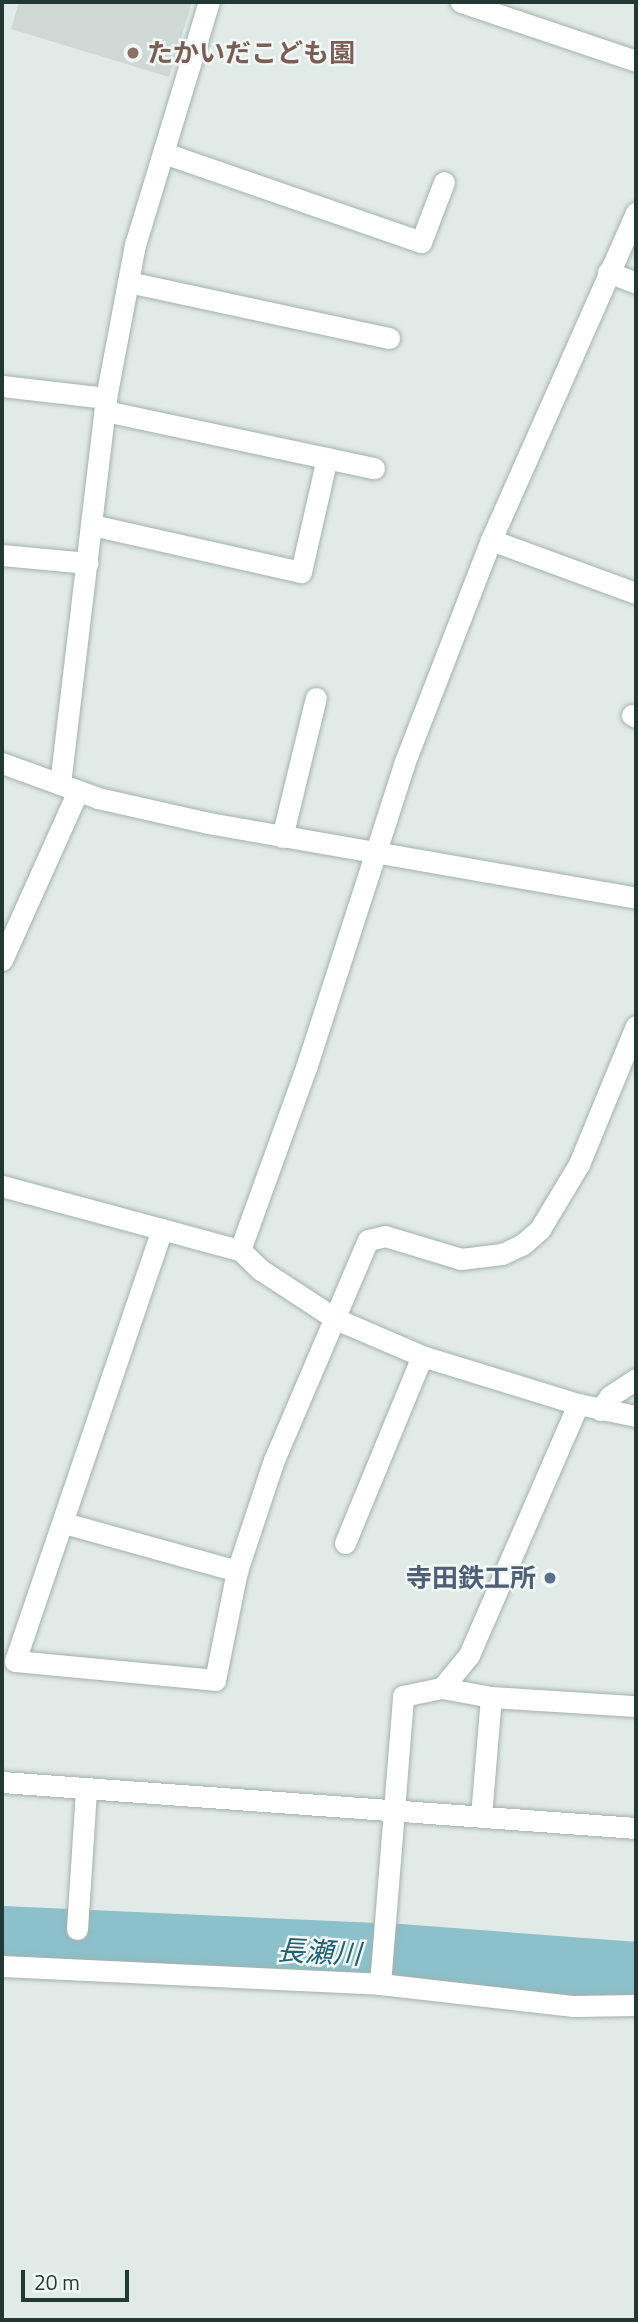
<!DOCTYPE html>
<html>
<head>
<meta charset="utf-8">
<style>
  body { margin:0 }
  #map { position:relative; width:638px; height:2322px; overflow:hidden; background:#e0eae6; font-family:"Titillium Web","Noto Sans JP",sans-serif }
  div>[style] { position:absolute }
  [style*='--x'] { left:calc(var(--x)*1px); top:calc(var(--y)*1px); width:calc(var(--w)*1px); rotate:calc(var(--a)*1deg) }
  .built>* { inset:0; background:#ced9d5 }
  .river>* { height:65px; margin:-32.5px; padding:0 32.5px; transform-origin:32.5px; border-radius:32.5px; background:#8cc0cb }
  .roads { filter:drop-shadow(0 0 2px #a3b1ad) drop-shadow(0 0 2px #a3b1ad) }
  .service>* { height:21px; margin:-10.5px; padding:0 10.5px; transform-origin:10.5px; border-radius:10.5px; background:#fff }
  .minor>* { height:21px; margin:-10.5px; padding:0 10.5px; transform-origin:10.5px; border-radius:10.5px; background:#fff }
  .tertiary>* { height:21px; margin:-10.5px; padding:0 10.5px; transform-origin:10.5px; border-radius:10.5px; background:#fff }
  .dots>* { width:19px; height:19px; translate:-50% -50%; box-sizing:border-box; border:4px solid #f0f7f4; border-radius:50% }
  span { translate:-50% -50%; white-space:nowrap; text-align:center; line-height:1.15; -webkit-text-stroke:5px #f0f7f4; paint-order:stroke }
  .education-label { font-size:26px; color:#785e54; font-weight:700 }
  .left { translate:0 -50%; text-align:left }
  .service-label { font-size:26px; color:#4e5e75; font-weight:700 }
  .right { translate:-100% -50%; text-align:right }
  .water-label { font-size:28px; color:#216170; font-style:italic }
  .frame { position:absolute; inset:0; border:4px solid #223933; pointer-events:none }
  .scale { position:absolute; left:21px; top:2270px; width:108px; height:32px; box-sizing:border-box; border:4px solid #223933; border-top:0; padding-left:9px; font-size:21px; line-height:24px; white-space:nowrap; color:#223933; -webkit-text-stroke:5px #f0f7f4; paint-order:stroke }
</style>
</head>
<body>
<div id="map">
  <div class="built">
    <i style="clip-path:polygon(19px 2px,192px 2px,169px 77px,11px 29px)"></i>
  </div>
  <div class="river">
    <i style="--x:2;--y:1938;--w:396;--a:2.6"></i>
    <i style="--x:398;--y:1956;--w:239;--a:4.3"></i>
  </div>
  <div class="roads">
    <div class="service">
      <i style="--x:2;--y:555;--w:86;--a:5.3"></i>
      <i style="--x:632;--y:715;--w:4;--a:27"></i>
    </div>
    <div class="minor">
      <i style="--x:461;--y:2;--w:185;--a:18.6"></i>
      <i style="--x:164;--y:153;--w:272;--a:19.1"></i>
      <i style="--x:421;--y:242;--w:64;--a:-69"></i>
      <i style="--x:608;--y:272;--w:30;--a:21"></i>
      <i style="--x:128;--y:282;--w:267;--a:12.1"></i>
      <i style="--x:2;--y:386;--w:105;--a:6.6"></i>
      <i style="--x:105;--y:411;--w:275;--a:12"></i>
      <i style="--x:92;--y:525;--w:214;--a:12.7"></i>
      <i style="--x:301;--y:572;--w:117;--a:-77.2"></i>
      <i style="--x:491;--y:540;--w:154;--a:20.1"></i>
      <i style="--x:60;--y:784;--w:389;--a:-83.2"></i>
      <i style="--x:106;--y:398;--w:156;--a:-79.3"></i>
      <i style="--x:135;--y:245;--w:254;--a:-73.1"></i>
      <i style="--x:282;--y:837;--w:143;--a:-76.3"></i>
      <i style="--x:2;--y:960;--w:185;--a:-65.8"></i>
      <i style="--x:2;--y:1186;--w:246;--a:15.1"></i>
      <i style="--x:240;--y:1250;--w:29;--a:44"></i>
      <i style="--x:261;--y:1270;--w:90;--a:33.2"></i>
      <i style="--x:336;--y:1319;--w:94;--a:23.3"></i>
      <i style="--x:422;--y:1356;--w:163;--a:17.1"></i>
      <i style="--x:578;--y:1404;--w:59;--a:11.7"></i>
      <i style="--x:162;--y:1229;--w:456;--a:108.8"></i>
      <i style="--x:15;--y:1661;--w:201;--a:5.4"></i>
      <i style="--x:215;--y:1680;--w:111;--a:-78.6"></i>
      <i style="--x:237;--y:1571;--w:117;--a:-71.6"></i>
      <i style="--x:274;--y:1460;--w:239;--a:-66.9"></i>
      <i style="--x:368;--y:1240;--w:17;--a:-13"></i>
      <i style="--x:385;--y:1236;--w:79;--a:16.8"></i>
      <i style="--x:461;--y:1259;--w:41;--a:-7"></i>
      <i style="--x:502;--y:1254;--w:23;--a:-25"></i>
      <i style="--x:523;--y:1244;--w:23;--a:-41"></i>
      <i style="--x:540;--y:1229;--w:76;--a:-59"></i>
      <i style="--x:579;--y:1164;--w:149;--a:-67.6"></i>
      <i style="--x:240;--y:1250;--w:194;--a:-70.1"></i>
      <i style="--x:306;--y:1068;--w:319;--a:-72.1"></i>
      <i style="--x:404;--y:764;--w:240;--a:-68.8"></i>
      <i style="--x:491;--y:540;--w:358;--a:-66.1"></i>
      <i style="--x:600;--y:1410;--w:17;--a:-54"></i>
      <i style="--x:610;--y:1396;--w:31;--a:-33"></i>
      <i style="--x:64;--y:1523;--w:180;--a:15.5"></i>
      <i style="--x:345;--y:1543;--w:202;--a:-67.6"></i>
      <i style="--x:442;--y:1688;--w:50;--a:10.4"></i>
      <i style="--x:491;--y:1697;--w:145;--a:3.6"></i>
      <i style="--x:2;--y:1782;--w:636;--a:4.15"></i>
      <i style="--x:481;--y:1816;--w:119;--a:-85.2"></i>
      <i style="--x:77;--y:1929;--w:141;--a:-86.3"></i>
      <i style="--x:2;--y:1966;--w:378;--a:2.7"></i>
      <i style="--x:380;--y:1984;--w:195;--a:6.5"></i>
      <i style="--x:574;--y:2006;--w:62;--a:-0.9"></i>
      <i style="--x:380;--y:1984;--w:289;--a:-85.4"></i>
      <i style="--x:403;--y:1696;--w:40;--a:-12"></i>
      <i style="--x:442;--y:1688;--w:43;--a:-50.7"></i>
      <i style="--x:469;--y:1655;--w:274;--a:-66.5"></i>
    </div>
    <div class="tertiary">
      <i style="--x:2;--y:763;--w:102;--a:20"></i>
      <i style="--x:98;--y:798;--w:113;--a:12.8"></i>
      <i style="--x:208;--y:823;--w:435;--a:9.9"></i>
    </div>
  </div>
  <div class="dots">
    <i style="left:133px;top:53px;background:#8d6e63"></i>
    <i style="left:550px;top:1578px;background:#5c6f8a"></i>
  </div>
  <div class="education-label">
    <span class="left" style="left:147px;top:53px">たかいだこども園</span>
  </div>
  <div class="service-label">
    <span class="right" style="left:536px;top:1578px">寺田鉄工所</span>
  </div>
  <div class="water-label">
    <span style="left:319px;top:1952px;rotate:3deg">長瀬川</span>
  </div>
  <div class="frame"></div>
  <div class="scale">20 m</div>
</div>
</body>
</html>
